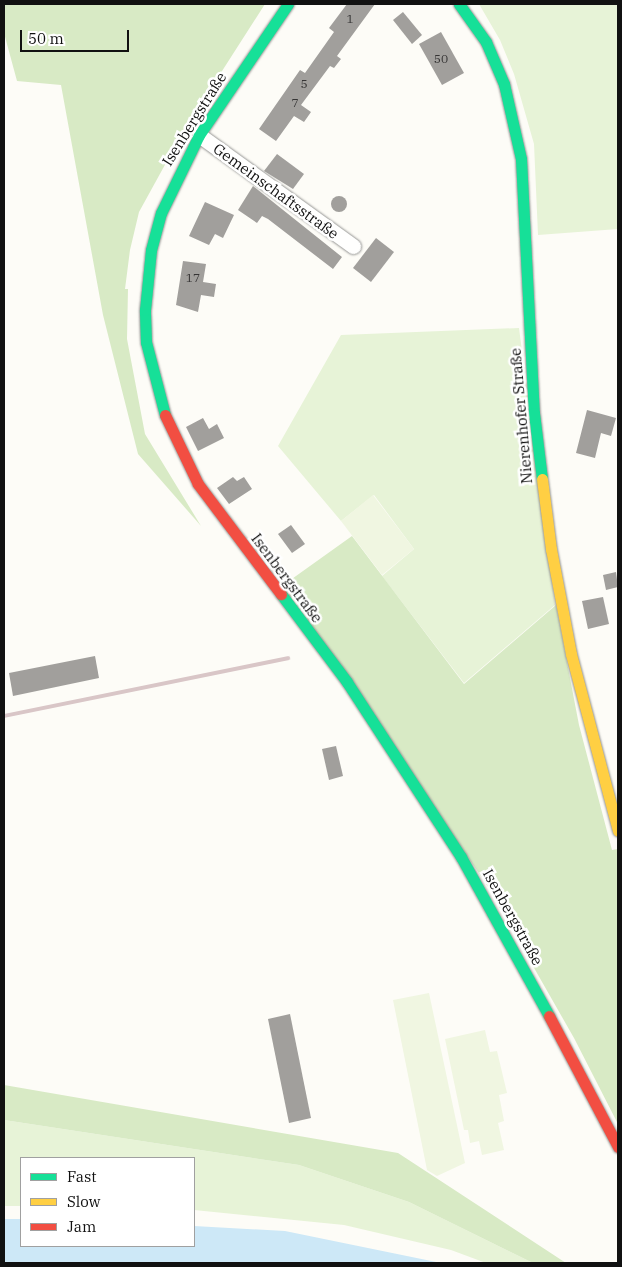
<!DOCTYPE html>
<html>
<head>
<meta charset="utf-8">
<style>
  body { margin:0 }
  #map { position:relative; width:622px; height:1267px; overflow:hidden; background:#fdfcf7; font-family:"IBM Plex Serif",serif }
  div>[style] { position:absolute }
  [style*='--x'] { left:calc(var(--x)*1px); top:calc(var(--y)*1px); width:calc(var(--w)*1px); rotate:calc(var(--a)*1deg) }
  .green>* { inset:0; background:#e7f3d7 }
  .forest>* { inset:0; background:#d8eac5 }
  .pitch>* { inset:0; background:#f0f6e1 }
  .water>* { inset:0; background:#cde8f7 }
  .building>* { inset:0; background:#a19f9c }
  .round { border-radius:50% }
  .roads { filter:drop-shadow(0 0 1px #979795) drop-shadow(0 0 1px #979795) }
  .street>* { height:15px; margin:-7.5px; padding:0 7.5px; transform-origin:7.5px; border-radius:7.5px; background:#fffffe }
  .fast>* { height:11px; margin:-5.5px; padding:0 5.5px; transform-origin:5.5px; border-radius:5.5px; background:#16e098 }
  .slow>* { height:11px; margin:-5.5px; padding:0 5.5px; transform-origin:5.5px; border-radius:5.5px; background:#ffcf43 }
  .jam>* { height:11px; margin:-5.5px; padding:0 5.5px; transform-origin:5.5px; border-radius:5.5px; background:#f24e42 }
  .rail>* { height:4px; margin:-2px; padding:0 2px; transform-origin:2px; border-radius:2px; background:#d9c6c7 }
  span { translate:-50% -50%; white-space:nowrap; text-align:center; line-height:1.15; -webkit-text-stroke:5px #fff; paint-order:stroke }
  .number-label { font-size:12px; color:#353434 }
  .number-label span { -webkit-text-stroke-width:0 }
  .street-label { font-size:15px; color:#111 }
  .frame { position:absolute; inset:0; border:5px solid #111; pointer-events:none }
  .legend { position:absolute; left:20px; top:1157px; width:175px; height:90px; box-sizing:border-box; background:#fff; border:1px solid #a0a0a0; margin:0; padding:6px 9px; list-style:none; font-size:15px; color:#111 }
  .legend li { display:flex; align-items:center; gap:10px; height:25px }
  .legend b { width:25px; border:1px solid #a0a0a0 }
  .scale { position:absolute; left:20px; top:30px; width:109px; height:22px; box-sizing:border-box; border:2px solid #111; border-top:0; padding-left:6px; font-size:15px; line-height:18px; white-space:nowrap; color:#111; -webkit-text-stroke:4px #fff; paint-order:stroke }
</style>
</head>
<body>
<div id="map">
  <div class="green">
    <i style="clip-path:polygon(479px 4px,618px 4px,618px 229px,538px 235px,534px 144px,514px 74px,500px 40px)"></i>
    <i style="clip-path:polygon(519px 328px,555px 605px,464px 683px,382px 576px,414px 549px,374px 495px,341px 521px,278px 446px,341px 335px)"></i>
    <i style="clip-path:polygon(4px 1120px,299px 1165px,409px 1202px,533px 1263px,486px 1263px,451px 1250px,344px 1225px,194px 1210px,194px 1158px,21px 1158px,21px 1206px,4px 1206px)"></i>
  </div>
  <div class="forest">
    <i style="clip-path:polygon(4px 4px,265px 4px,183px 132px,139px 212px,130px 250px,125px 289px,128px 289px,127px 339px,145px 434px,201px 526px,138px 454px,103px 315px,61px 85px,17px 81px,4px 33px)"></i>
    <i style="clip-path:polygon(352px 536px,464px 684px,556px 605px,579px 725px,612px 850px,618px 849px,618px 1124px,574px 1038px,485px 882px,282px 586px)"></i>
    <i style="clip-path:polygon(4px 1085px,398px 1153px,566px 1263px,533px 1263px,409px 1202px,299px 1165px,4px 1120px)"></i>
  </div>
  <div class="pitch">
    <i style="clip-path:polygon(373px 495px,414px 549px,382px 575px,341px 521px)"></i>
    <i style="clip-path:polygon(429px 993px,465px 1163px,437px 1176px,427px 1170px,393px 1000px)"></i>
    <i style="clip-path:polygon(485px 1030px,490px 1052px,497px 1051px,507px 1093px,499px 1095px,504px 1121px,498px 1123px,504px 1150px,482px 1155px,479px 1141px,470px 1143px,468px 1130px,464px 1130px,445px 1039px)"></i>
  </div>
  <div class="water">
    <i style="clip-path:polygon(4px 1219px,21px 1219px,21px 1246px,194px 1246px,194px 1226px,285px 1231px,441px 1263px,4px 1263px)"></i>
  </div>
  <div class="building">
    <i style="clip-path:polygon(347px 4px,375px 4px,337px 56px,341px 59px,334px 68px,330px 66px,301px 105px,311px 112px,304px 122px,294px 116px,276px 141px,259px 129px,300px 70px,305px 73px,334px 32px,329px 28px)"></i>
    <i style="clip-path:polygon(403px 12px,422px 35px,412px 44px,393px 20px)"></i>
    <i style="clip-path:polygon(441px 32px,464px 73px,442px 85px,419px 44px)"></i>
    <i style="clip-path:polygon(277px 154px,304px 174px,293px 189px,264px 171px)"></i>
    <i style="clip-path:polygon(253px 186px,342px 257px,333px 269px,268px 219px,262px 216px,257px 223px,238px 210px)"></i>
    <i class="round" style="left:331px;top:196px;width:16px;height:16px"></i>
    <i style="clip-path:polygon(205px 202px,234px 215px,223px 238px,215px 234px,209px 245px,189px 236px)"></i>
    <i style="clip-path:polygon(376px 238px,394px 252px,371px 282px,353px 268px)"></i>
    <i style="clip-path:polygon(183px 261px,206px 264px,203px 282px,216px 284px,214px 297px,201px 295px,198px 312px,176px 305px)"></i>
    <i style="clip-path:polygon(587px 410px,616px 418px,611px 436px,601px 433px,595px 458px,576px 453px)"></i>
    <i style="clip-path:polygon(203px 418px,209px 429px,217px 424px,224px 438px,198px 451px,186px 427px)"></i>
    <i style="clip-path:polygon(233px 477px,237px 481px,244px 477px,252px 489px,229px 504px,217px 488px)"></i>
    <i style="clip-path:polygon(291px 525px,305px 544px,292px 553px,278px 534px)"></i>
    <i style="clip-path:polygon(616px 572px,618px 587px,606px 590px,603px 575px)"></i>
    <i style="clip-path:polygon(603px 597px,609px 624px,588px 629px,582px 601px)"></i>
    <i style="clip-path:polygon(95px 656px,99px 678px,13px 696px,9px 673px)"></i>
    <i style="clip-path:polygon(336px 746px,343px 776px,329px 780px,322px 749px)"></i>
    <i style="clip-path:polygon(290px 1014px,311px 1118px,289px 1123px,268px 1019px)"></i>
  </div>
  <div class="roads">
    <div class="street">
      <i style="--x:199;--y:135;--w:190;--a:35.8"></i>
    </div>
    <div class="fast">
      <i style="--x:459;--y:4;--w:47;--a:54.6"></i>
      <i style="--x:486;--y:42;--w:46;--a:66.8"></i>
      <i style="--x:504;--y:84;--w:77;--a:77.2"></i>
      <i style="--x:521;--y:159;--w:254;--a:87.1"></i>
      <i style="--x:534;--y:413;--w:66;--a:83.1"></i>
      <i style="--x:165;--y:415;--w:75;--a:-104.6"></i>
      <i style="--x:146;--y:342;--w:32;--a:-92"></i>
      <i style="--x:145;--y:310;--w:60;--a:-84.3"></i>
      <i style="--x:151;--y:250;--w:38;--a:-75"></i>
      <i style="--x:161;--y:213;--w:87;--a:-64"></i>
      <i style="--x:199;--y:135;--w:158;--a:-55.8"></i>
      <i style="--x:281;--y:594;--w:110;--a:53.1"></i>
      <i style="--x:347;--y:682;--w:209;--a:56.9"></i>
      <i style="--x:461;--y:857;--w:182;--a:61"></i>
    </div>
    <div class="slow">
      <i style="--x:542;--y:479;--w:71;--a:82.7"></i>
      <i style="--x:551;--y:549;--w:107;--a:79.2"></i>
      <i style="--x:571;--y:654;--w:183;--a:75.1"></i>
    </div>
    <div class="jam">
      <i style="--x:165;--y:415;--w:76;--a:64.4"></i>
      <i style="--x:198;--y:484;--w:138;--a:53"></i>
      <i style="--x:549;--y:1016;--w:148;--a:62.2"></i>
    </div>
  </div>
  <div class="rail">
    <i style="--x:4;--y:716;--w:290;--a:-11.5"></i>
  </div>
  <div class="number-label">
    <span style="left:350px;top:19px">1</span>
    <span style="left:441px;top:59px">50</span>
    <span style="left:304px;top:84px">5</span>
    <span style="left:295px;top:103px">7</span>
    <span style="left:193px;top:278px">17</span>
  </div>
  <div class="street-label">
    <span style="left:194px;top:119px;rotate:-58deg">Isenbergstraße</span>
    <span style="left:276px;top:191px;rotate:36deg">Gemeinschaftsstraße</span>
    <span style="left:521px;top:416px;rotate:-95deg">Nierenhofer Straße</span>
    <span style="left:287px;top:578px;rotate:53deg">Isenbergstraße</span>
    <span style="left:513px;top:917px;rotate:61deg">Isenbergstraße</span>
  </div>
  <div class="frame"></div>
  <ul class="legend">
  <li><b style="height:6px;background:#16e098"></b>Fast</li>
  <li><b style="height:6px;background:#ffcf43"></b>Slow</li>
  <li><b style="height:6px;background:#f24e42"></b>Jam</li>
  </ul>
  <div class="scale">50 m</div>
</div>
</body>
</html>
